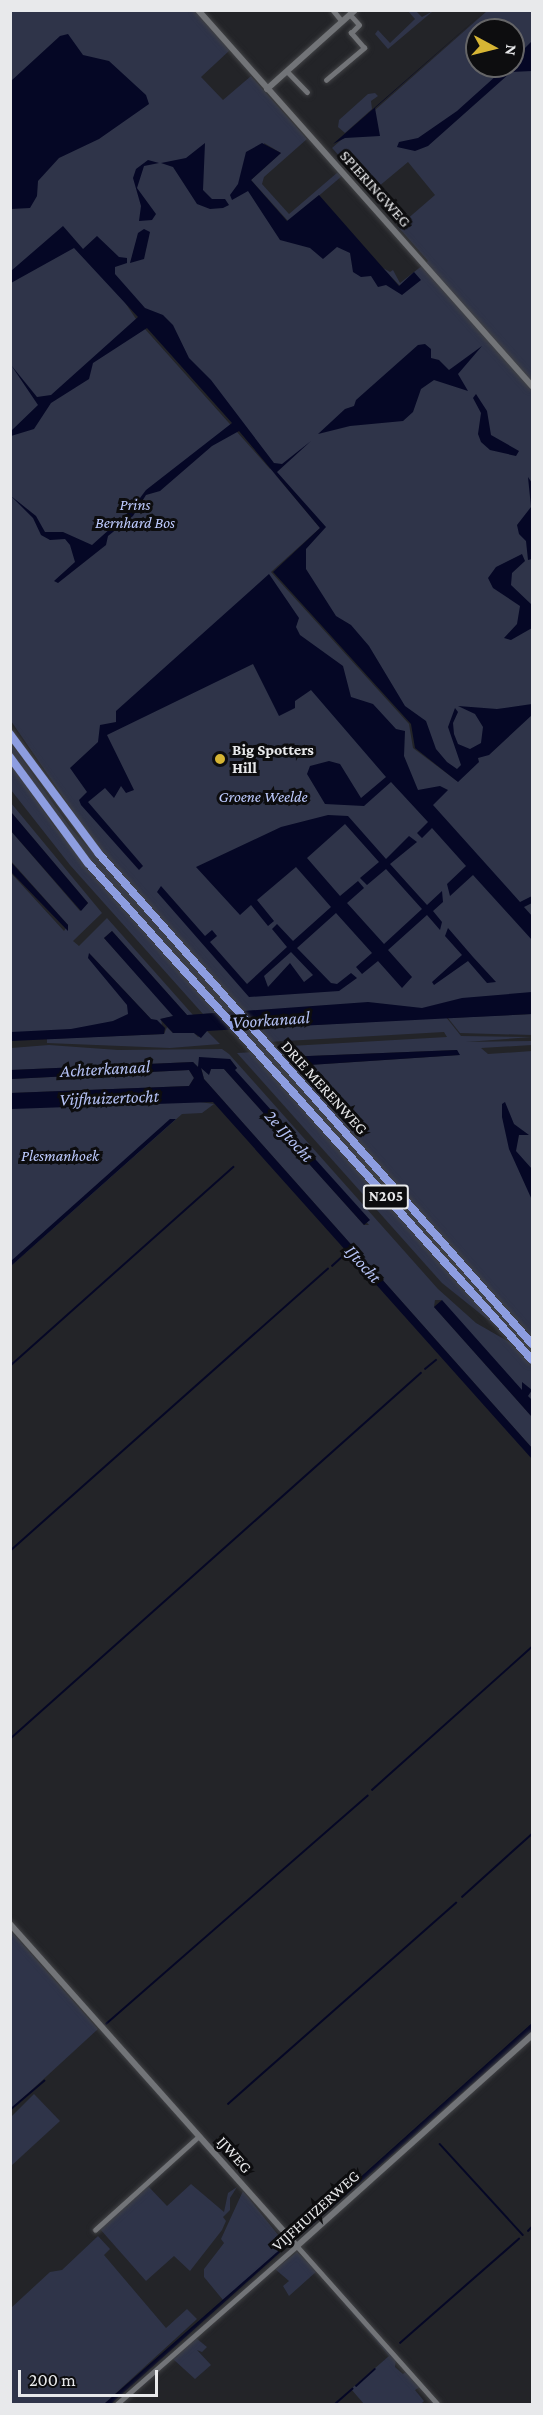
<!DOCTYPE html>
<html>
<head>
<meta charset="utf-8">
<style>
  body { margin:0 }
  #map { position:relative; width:543px; height:2415px; overflow:hidden; background:#232428; font-family:"Crimson Pro",serif }
  div>[style] { position:absolute }
  [style*='--x'] { left:calc(var(--x)*1px); top:calc(var(--y)*1px); width:calc(var(--w)*1px); rotate:calc(var(--a)*1deg) }
  .green>* { inset:0; background:#2f3449 }
  .water>* { inset:0; background:#050725 }
  .stream>* { height:1.5px; margin:-0.75px; padding:0 0.75px; transform-origin:0.75px; border-radius:0.75px; background:#050725 }
  .roads { filter:drop-shadow(0 0 2px #414245) drop-shadow(0 0 2px #414245) }
  .minor>* { height:4.5px; margin:-2.25px; padding:0 2.25px; transform-origin:2.25px; border-radius:2.25px; background:#727478 }
  .tertiary>* { height:6px; margin:-3px; padding:0 3px; transform-origin:3px; border-radius:3px; background:#727478 }
  .trunk>* { height:8px; margin:-4px; padding:0 4px; transform-origin:4px; border-radius:4px; background:#8d9de0 }
  .dots>* { width:16px; height:16px; translate:-50% -50%; box-sizing:border-box; border:3px solid #0d0d0f; border-radius:50% }
  span { translate:-50% -50%; white-space:nowrap; text-align:center; line-height:1.15; -webkit-text-stroke:6px #0d0d0f; paint-order:stroke }
  .shield-label span { padding:2px 4px; background:#0d0d0f; border:2px solid; border-radius:4px; -webkit-text-stroke-width:0 }
  .shield-label { font-size:15px; color:#e8e9eb; font-weight:700 }
  .street-label { font-size:16px; color:#e8e9eb }
  .park-label { font-size:16px; color:#becbff; font-style:italic }
  .poi-label { font-size:16px; color:#e8e9eb; font-weight:700 }
  .left { translate:0 -50%; text-align:left }
  .water-label { font-size:18px; color:#b4c1f4; font-style:italic }
  .frame { position:absolute; inset:0; border:12px solid #e8e9eb; pointer-events:none }
  .north { position:absolute; left:465px; top:18px; width:60px; height:60px; box-sizing:border-box; background:#0d0d0f; border:2px solid #656567; border-radius:50%; rotate:97deg; font-size:16px; font-weight:700; line-height:24px; text-align:center; color:#e8e9eb }
  .north::after { content:''; display:block; margin:auto; width:21px; height:27px; background:#d6b534; clip-path:polygon(50% 0,100% 100%,50% 72%,0 100%) }
  .scale { position:absolute; left:18px; top:2370px; width:140px; height:27px; box-sizing:border-box; border:3px solid #e8e9eb; border-top:0; padding-left:8px; font-size:18px; line-height:21px; white-space:nowrap; color:#e8e9eb; -webkit-text-stroke:4px #0d0d0f; paint-order:stroke }
</style>
</head>
<body>
<div id="map">
  <div class="green">
    <i style="clip-path:polygon(evenodd,10px 11px,195px 11px,230px 50px,201px 77px,223px 100px,251px 76px,307px 139px,264px 177px,262px 184px,289px 214px,338px 172px,342px 176px,308px 205px,397px 289px,400px 286px,383px 268px,390px 272px,393px 270px,400px 283px,428px 261px,398px 227px,435px 195px,408px 162px,372px 192px,332px 148px,487px 11px,532px 11px,532px 994px,438px 1007px,461px 1036px,532px 1037px,466px 1042px,532px 1041px,532px 1045px,481px 1048px,488px 1054px,532px 1051px,532px 1337px,273px 1047px,447px 1037px,444px 1032px,268px 1042px,256px 1028px,369px 1022px,240px 1011px,92px 839px,11px 721px,10px 11px,477px 30px,513px 30px,513px 66px,477px 66px,477px 30px,10px 11px,264px 143px,281px 153px,251px 180px,288px 221px,283px 225px,246px 183px,266px 150px,264px 143px,10px 11px,88px 247px,272px 467px,270px 469px,136px 319px,88px 247px,10px 11px,273px 472px,323px 528px,281px 568px,450px 770px,468px 768px,457px 781px,413px 748px,409px 724px,271px 572px,320px 528px,273px 472px,10px 11px,457px 1050px,459px 1055px,294px 1066px,285px 1057px,457px 1050px)"></i>
    <i style="clip-path:polygon(408px 11px,416px 11px,422px 17px,433px 11px,388px 49px,375px 34px,378px 30px,390px 43px,415px 19px)"></i>
    <i style="clip-path:polygon(375px 93px,378px 96px,371px 101px,372px 109px,345px 133px,338px 127px,339px 120px,368px 94px)"></i>
    <i style="clip-path:polygon(10px 742px,70px 827px,233px 1011px,225px 1012px,76px 844px,32px 785px,11px 752px)"></i>
    <i style="clip-path:polygon(10px 763px,54px 826px,216px 1013px,203px 1014px,70px 865px,11px 790px)"></i>
    <i style="clip-path:polygon(11px 803px,102px 913px,73px 941px,79px 946px,107px 918px,193px 1015px,187px 1015px,112px 931px,104px 938px,174px 1016px,161px 1019px,162px 1025px,151px 1019px,89px 953px,139px 1014px,95px 1030px,11px 1035px,10px 872px,64px 931px,68px 925px,11px 861px,11px 831px,80px 911px,88px 903px,11px 812px)"></i>
    <i style="clip-path:polygon(532px 1014px,532px 1035px,460px 1033px,448px 1018px)"></i>
    <i style="clip-path:polygon(167px 1027px,173px 1033px,194px 1033px,198px 1037px,207px 1031px,220px 1044px,170px 1048px,47px 1043px,47px 1039px,164px 1034px)"></i>
    <i style="clip-path:polygon(248px 1028px,532px 1347px,532px 1356px,240px 1029px)"></i>
    <i style="clip-path:polygon(49px 1045px,118px 1050px,222px 1049px,229px 1054px,438px 1289px,476px 1323px,511px 1343px,532px 1366px,532px 1402px,441px 1300px,435px 1300px,434px 1307px,532px 1417px,532px 1448px,204px 1079px,201px 1067px,209px 1074px,211px 1069px,224px 1069px,364px 1225px,369px 1225px,234px 1070px,237px 1068px,230px 1059px,206px 1061px,198px 1067px,193px 1062px,11px 1070px,11px 1048px)"></i>
    <i style="clip-path:polygon(254px 1052px,497px 1327px,442px 1283px,237px 1053px)"></i>
    <i style="clip-path:polygon(189px 1070px,194px 1078px,189px 1086px,11px 1093px,11px 1079px)"></i>
    <i style="clip-path:polygon(193px 1101px,214px 1104px,202px 1113px,182px 1114px,11px 1266px,11px 1108px)"></i>
    <i style="clip-path:polygon(10px 1930px,98px 2029px,11px 2109px,10px 2109px)"></i>
    <i style="clip-path:polygon(34px 2094px,60px 2121px,11px 2166px,11px 2117px)"></i>
    <i style="clip-path:polygon(191px 2184px,224px 2212px,228px 2193px,237px 2187px,230px 2198px,230px 2210px,223px 2217px,226px 2221px,222px 2230px,190px 2271px,174px 2256px,146px 2281px,100px 2229px,148px 2186px,167px 2206px)"></i>
    <i style="clip-path:polygon(243px 2191px,287px 2246px,223px 2300px,204px 2277px,204px 2269px,224px 2243px,221px 2239px)"></i>
    <i style="clip-path:polygon(98px 2236px,110px 2249px,104px 2255px,166px 2328px,187px 2309px,197px 2319px,104px 2404px,11px 2404px,11px 2308px,50px 2272px,62px 2270px)"></i>
    <i style="clip-path:polygon(297px 2252px,317px 2271px,289px 2296px,283px 2286px,289px 2281px,275px 2269px)"></i>
    <i style="clip-path:polygon(325px 2280px,396px 2360px,395px 2367px,403px 2374px,406px 2372px,420px 2387px,415px 2390px,424px 2401px,421px 2404px,364px 2404px,351px 2389px,389px 2356px)"></i>
    <i style="clip-path:polygon(196px 2338px,207px 2347px,202px 2352px,197px 2350px,211px 2365px,195px 2379px,173px 2359px)"></i>
  </div>
  <div class="water">
    <i style="clip-path:polygon(485px 11px,375px 108px,380px 136px,345px 138px,333px 144px)"></i>
    <i style="clip-path:polygon(68px 34px,83px 55px,109px 61px,146px 95px,149px 104px,99px 139px,59px 158px,38px 181px,37px 196px,30px 208px,11px 209px,11px 81px,60px 36px)"></i>
    <i style="clip-path:polygon(532px 41px,532px 71px,511px 72px,428px 146px,415px 151px,397px 147px,399px 142px,418px 138px,457px 111px,507px 66px,513px 66px,513px 60px)"></i>
    <i style="clip-path:polygon(205px 143px,203px 190px,212px 199px,225px 199px,229px 205px,223px 208px,210px 209px,197px 204px,173px 167px,161px 163px,186px 158px)"></i>
    <i style="clip-path:polygon(262px 143px,281px 153px,251px 180px,287px 221px,319px 195px,399px 286px,414px 272px,421px 280px,402px 295px,386px 285px,378px 287px,371px 276px,361px 277px,353px 272px,350px 253px,337px 247px,323px 259px,310px 248px,280px 240px,248px 191px,232px 200px,230px 195px,238px 184px,246px 152px)"></i>
    <i style="clip-path:polygon(148px 160px,159px 163px,144px 166px,137px 188px,156px 214px,152px 220px,139px 221px,141px 206px,133px 178px,136px 169px)"></i>
    <i style="clip-path:polygon(63px 226px,83px 249px,97px 236px,119px 257px,127px 258px,127px 263px,115px 267px,115px 274px,145px 308px,163px 315px,173px 325px,189px 358px,211px 380px,274px 463px,282px 464px,311px 441px,277px 472px,326px 527px,306px 549px,306px 569px,336px 616px,351px 625px,369px 646px,405px 706px,426px 721px,436px 749px,447px 762px,457px 769px,461px 765px,448px 727px,455px 708px,458px 712px,453px 723px,454px 734px,458px 744px,470px 749px,481px 743px,483px 727px,475px 714px,458px 706px,497px 709px,532px 704px,532px 715px,489px 755px,478px 758px,479px 762px,458px 782px,415px 748px,411px 724px,273px 572px,320px 528px,239px 431px,212px 446px,160px 491px,146px 495px,133px 516px,108px 536px,106px 545px,58px 583px,54px 581px,75px 562px,70px 545px,65px 539px,50px 540px,41px 535px,33px 518px,11px 496px,36px 516px,45px 532px,63px 532px,92px 545px,131px 510px,146px 490px,232px 423px,147px 328px,93px 363px,89px 379px,51px 403px,34px 429px,11px 436px,11px 431px,38px 405px,11px 365px,37px 397px,51px 395px,138px 317px,74px 248px,11px 283px,11px 271px)"></i>
    <i style="clip-path:polygon(144px 229px,150px 232px,144px 259px,130px 263px,138px 233px)"></i>
    <i style="clip-path:polygon(425px 344px,431px 349px,431px 358px,439px 360px,449px 370px,482px 346px,458px 374px,468px 391px,434px 380px,421px 389px,413px 412px,403px 421px,350px 426px,318px 434px,345px 409px,354px 406px,356px 400px,418px 345px)"></i>
    <i style="clip-path:polygon(476px 394px,487px 411px,491px 435px,519px 451px,516px 456px,490px 450px,481px 442px,478px 434px,481px 413px,473px 398px)"></i>
    <i style="clip-path:polygon(528px 477px,532px 483px,532px 559px,528px 560px,526px 541px,519px 534px,517px 525px,531px 507px)"></i>
    <i style="clip-path:polygon(522px 554px,525px 561px,512px 573px,511px 585px,532px 605px,532px 628px,511px 640px,504px 638px,517px 624px,520px 606px,493px 588px,488px 578px,496px 567px)"></i>
    <i style="clip-path:polygon(269px 574px,299px 618px,296px 627px,300px 635px,343px 666px,351px 697px,373px 704px,396px 729px,405px 731px,404px 756px,418px 790px,440px 786px,448px 790px,433px 805px,520px 902px,532px 896px,532px 903px,524px 907px,532px 916px,532px 940px,473px 875px,450px 896px,447px 884px,466px 866px,432px 828px,422px 838px,417px 833px,428px 822px,391px 782px,364px 806px,325px 804px,307px 774px,310px 766px,329px 761px,340px 764px,361px 798px,386px 777px,311px 690px,295px 701px,295px 708px,279px 716px,253px 664px,107px 735px,134px 790px,126px 793px,121px 786px,114px 798px,105px 788px,88px 802px,143px 866px,139px 870px,81px 805px,79px 800px,87px 792px,70px 768px,98px 742px,100px 725px,116px 722px,116px 711px)"></i>
    <i style="clip-path:polygon(11px 812px,88px 903px,81px 911px,11px 831px)"></i>
    <i style="clip-path:polygon(evenodd,328px 815px,348px 816px,386px 859px,409px 836px,417px 842px,390px 864px,427px 905px,442px 891px,443px 902px,433px 911px,442px 922px,440px 930px,427px 915px,388px 950px,412px 977px,402px 988px,378px 961px,362px 974px,356px 967px,372px 953px,336px 913px,297px 948px,331px 983px,337px 984px,351px 973px,357px 978px,339px 991px,249px 997px,157px 892px,161px 886px,205px 936px,212px 930px,217px 936px,210px 942px,247px 984px,287px 947px,272px 929px,277px 924px,293px 941px,331px 907px,296px 867px,257px 900px,274px 921px,268px 926px,251px 905px,240px 915px,196px 867px,281px 827px,328px 815px,345px 824px,379px 862px,360px 878px,367px 885px,386px 869px,422px 909px,384px 944px,347px 903px,364px 888px,358px 881px,340px 896px,307px 858px,345px 824px,328px 815px,291px 952px,313px 975px,304px 982px,290px 963px,268px 987px,264px 976px,291px 952px)"></i>
    <i style="clip-path:polygon(10px 861px,68px 925px,68px 931px,11px 872px)"></i>
    <i style="clip-path:polygon(448px 928px,473px 957px,496px 982px,487px 983px,468px 961px,434px 985px,432px 982px,462px 955px,445px 936px)"></i>
    <i style="clip-path:polygon(112px 931px,187px 1015px,368px 1002px,422px 1008px,462px 998px,532px 992px,532px 1014px,240px 1029px,207px 1031px,201px 1038px,194px 1033px,173px 1033px,160px 1019px,173px 1016px,104px 938px)"></i>
    <i style="clip-path:polygon(89px 953px,151px 1019px,157px 1020px,165px 1028px,164px 1034px,11px 1041px,11px 1032px,71px 1029px,113px 1021px,128px 1014px,127px 1005px,88px 958px)"></i>
    <i style="clip-path:polygon(457px 1050px,460px 1055px,294px 1066px,284px 1057px)"></i>
    <i style="clip-path:polygon(199px 1057px,230px 1059px,237px 1068px,235px 1070px,370px 1220px,364px 1225px,224px 1069px,211px 1069px,209px 1075px,201px 1068px,204px 1079px,532px 1448px,532px 1459px,213px 1102px,11px 1109px,11px 1093px,189px 1086px,194px 1078px,189px 1070px,11px 1079px,11px 1070px,193px 1062px,198px 1067px)"></i>
    <i style="clip-path:polygon(505px 1102px,514px 1124px,529px 1135px,519px 1135px,516px 1151px,532px 1169px,532px 1200px,509px 1149px,502px 1117px,502px 1104px)"></i>
    <i style="clip-path:polygon(170px 1119px,176px 1119px,11px 1266px,11px 1261px)"></i>
    <i style="clip-path:polygon(442px 1300px,522px 1390px,522px 1382px,532px 1390px,528px 1396px,532px 1400px,532px 1417px,434px 1307px)"></i>
    <i style="clip-path:polygon(532px 2023px,532px 2031px,301px 2235px,299px 2232px,315px 2218px)"></i>
    <i style="clip-path:polygon(285px 2245px,285px 2248px,111px 2404px,104px 2404px)"></i>
  </div>
  <div class="stream">
    <i style="--x:332;--y:1266;--w:15;--a:-42"></i>
    <i style="--x:10;--y:1366;--w:299;--a:-41.7"></i>
    <i style="--x:425;--y:1369;--w:14;--a:-39"></i>
    <i style="--x:10;--y:1551;--w:425;--a:-41.6"></i>
    <i style="--x:10;--y:1739;--w:550;--a:-41.69"></i>
    <i style="--x:372;--y:1790;--w:215;--a:-41.8"></i>
    <i style="--x:462;--y:1897;--w:94;--a:-42"></i>
    <i style="--x:106;--y:2024;--w:347;--a:-41.1"></i>
    <i style="--x:228;--y:2104;--w:304;--a:-41.4"></i>
    <i style="--x:10;--y:2110;--w:45;--a:-40.5"></i>
    <i style="--x:440;--y:2144;--w:123;--a:47.6"></i>
    <i style="--x:528;--y:2231;--w:6;--a:-45"></i>
    <i style="--x:400;--y:2343;--w:158;--a:-41.2"></i>
    <i style="--x:356;--y:2386;--w:25;--a:-42"></i>
    <i style="--x:335;--y:2404;--w:23;--a:-41"></i>
  </div>
  <div class="roads">
    <div class="minor">
      <i style="--x:333;--y:10;--w:14;--a:51"></i>
      <i style="--x:287;--y:71;--w:29;--a:46"></i>
      <i style="--x:326;--y:80;--w:50;--a:-40.1"></i>
      <i style="--x:364;--y:48;--w:20;--a:-131"></i>
      <i style="--x:351;--y:33;--w:11;--a:-45"></i>
      <i style="--x:359;--y:25;--w:13;--a:-132"></i>
      <i style="--x:95;--y:2230;--w:140;--a:-42.1"></i>
      <i style="--x:117;--y:2404;--w:240;--a:-41.3"></i>
      <i style="--x:297;--y:2246;--w:212;--a:48.3"></i>
    </div>
    <div class="tertiary">
      <i style="--x:198;--y:10;--w:503;--a:48.39"></i>
      <i style="--x:267;--y:89;--w:118;--a:-41.9"></i>
      <i style="--x:10;--y:1924;--w:431;--a:48.3"></i>
      <i style="--x:297;--y:2246;--w:316;--a:-41.9"></i>
    </div>
    <div class="trunk">
      <i style="--x:10;--y:734;--w:149;--a:53.4"></i>
      <i style="--x:99;--y:854;--w:654;--a:48.53"></i>
      <i style="--x:10;--y:757;--w:132;--a:53.7"></i>
      <i style="--x:88;--y:863;--w:666;--a:48.22"></i>
    </div>
  </div>
  <div class="dots">
    <i style="left:220px;top:759px;background:#d6b534"></i>
  </div>
  <div class="shield-label">
    <span style="left:386px;top:1197px">N205</span>
  </div>
  <div class="street-label">
    <span style="left:375px;top:189px;rotate:48deg">SPIERINGWEG</span>
    <span style="left:324px;top:1088px;rotate:48deg">DRIE MERENWEG</span>
    <span style="left:234px;top:2155px;rotate:48deg">IJWEG</span>
    <span style="left:316px;top:2211px;rotate:-42deg">VIJFHUIZERWEG</span>
  </div>
  <div class="park-label">
    <span style="left:135px;top:514px">Prins<br>Bernhard Bos</span>
    <span style="left:263px;top:797px">Groene Weelde</span>
    <span style="left:60px;top:1156px">Plesmanhoek</span>
  </div>
  <div class="poi-label">
    <span class="left" style="left:232px;top:759px">Big Spotters<br>Hill</span>
  </div>
  <div class="water-label">
    <span style="left:271px;top:1020px;rotate:-4deg">Voorkanaal</span>
    <span style="left:105px;top:1069px;rotate:-3deg">Achterkanaal</span>
    <span style="left:109px;top:1098px;rotate:-2deg">Vijfhuizertocht</span>
    <span style="left:289px;top:1136px;rotate:48deg">2e IJtocht</span>
    <span style="left:363px;top:1264px;rotate:48deg">IJtocht</span>
  </div>
  <div class="frame"></div>
  <div class="north">N</div>
  <div class="scale">200 m</div>
</div>
</body>
</html>
